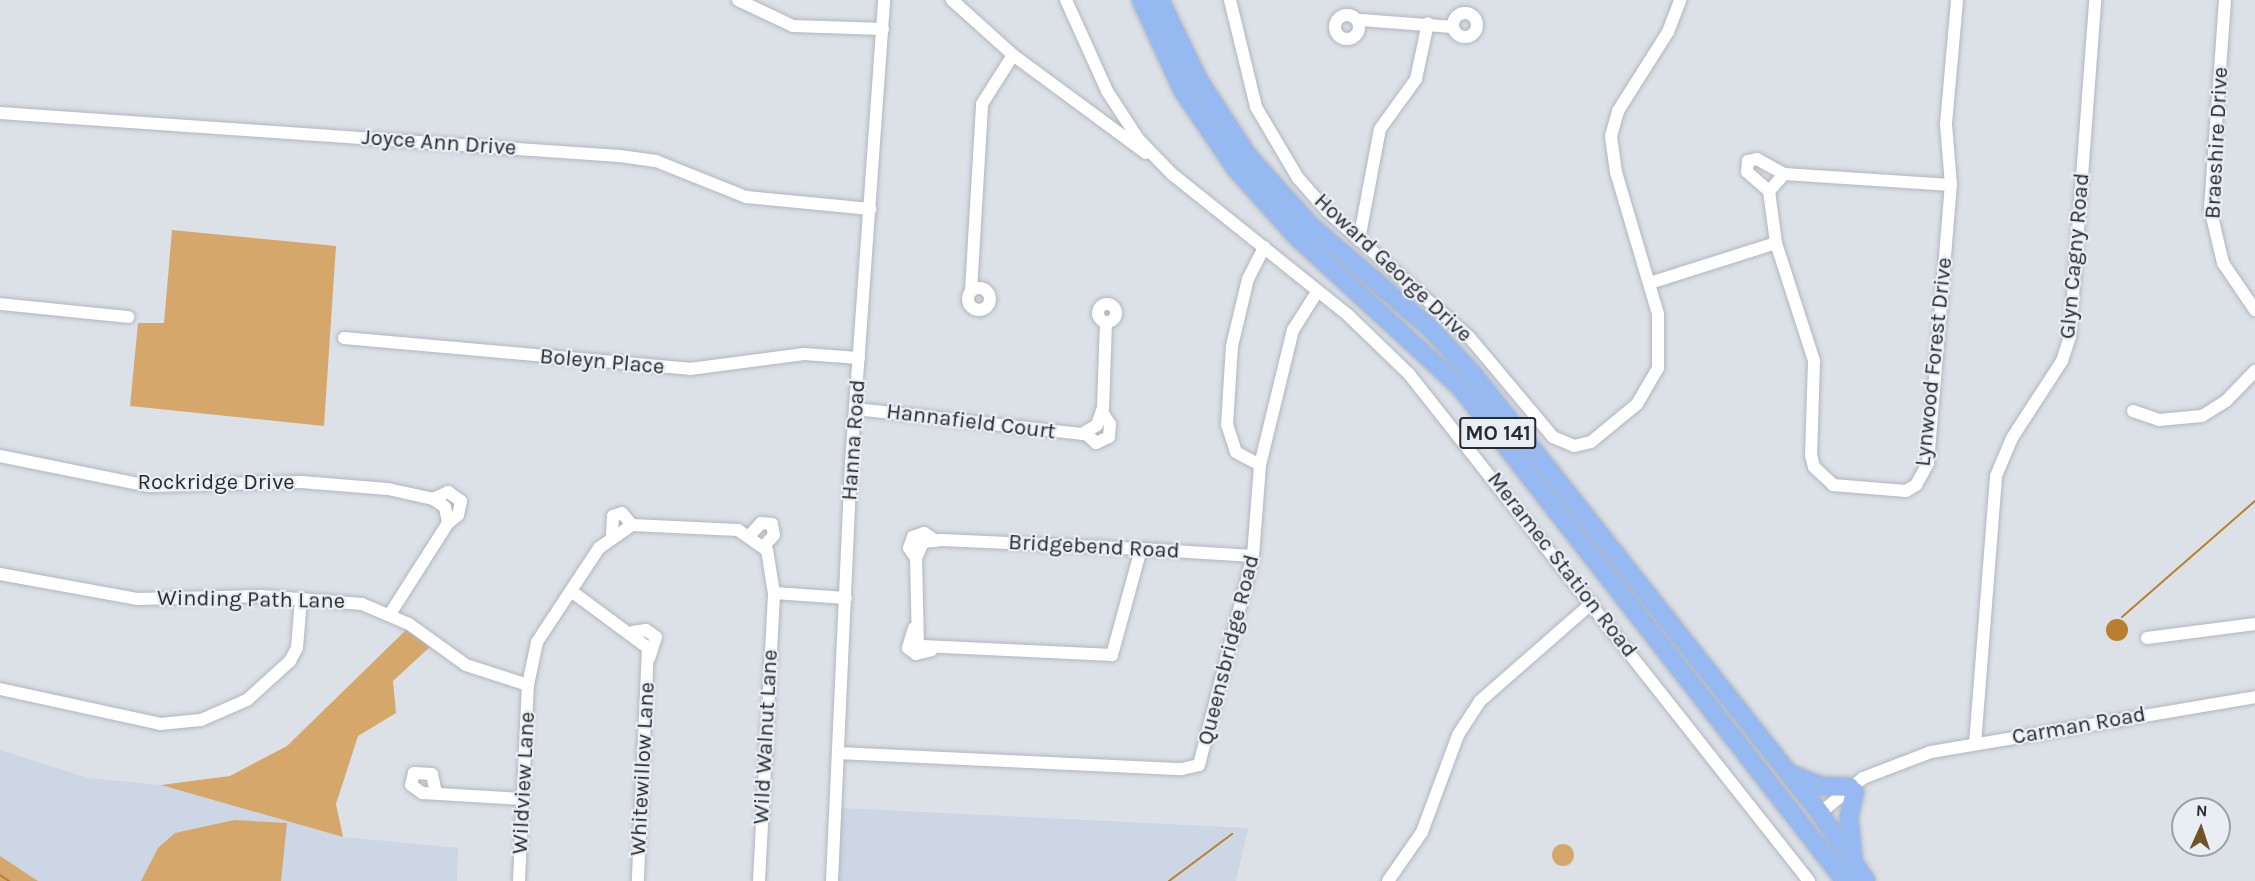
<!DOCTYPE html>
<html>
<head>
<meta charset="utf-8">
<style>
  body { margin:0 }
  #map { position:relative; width:2255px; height:881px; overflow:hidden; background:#dce1e8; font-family:Karla,sans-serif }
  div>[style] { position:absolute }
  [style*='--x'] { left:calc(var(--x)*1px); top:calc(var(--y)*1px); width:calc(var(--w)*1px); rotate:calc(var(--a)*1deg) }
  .built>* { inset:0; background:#cdd6e4 }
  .green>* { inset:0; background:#d6a76a }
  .round { border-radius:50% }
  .water>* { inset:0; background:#b8802e }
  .stream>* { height:2px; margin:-1px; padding:0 1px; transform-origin:1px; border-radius:1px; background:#b8802e }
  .roads { filter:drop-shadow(0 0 2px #b2b6be) drop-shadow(0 0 2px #b2b6be) }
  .minor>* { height:12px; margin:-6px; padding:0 6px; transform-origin:6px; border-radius:6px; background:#fff }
  .minor>.ring { margin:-6px; padding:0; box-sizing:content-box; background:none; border:12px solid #fff; border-radius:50% }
  .highway>* { height:18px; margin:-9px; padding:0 9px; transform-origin:9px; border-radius:9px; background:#97b9f2 }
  span { translate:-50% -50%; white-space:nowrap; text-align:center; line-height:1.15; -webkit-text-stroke:4.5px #e9eef5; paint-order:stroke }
  .shield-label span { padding:2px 4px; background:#e9eef5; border:2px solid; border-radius:4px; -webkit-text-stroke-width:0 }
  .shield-label { font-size:21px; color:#282a2d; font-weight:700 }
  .street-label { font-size:22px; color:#282a2d }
  .north { position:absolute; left:2171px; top:797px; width:60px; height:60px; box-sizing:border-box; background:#e9eef5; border:2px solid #9ca0a5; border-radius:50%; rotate:3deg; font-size:16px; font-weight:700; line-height:24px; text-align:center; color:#282a2d }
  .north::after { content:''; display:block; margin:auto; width:21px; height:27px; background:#725328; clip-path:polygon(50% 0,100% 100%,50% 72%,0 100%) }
</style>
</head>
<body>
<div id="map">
  <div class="built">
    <i style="clip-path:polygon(0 750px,88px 778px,161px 785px,343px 837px,458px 848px,457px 881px,0 881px)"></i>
    <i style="clip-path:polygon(841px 808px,1248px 828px,1236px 881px,838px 881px)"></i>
  </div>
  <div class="green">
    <i style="clip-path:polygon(172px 230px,336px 246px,324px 426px,130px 406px,138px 323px,164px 323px)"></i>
    <i style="clip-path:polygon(408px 628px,431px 646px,393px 681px,396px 713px,358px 736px,336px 804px,343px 837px,161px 785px,230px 776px,287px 746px)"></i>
    <i style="clip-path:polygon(234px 820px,287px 823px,281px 881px,141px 881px,158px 848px,175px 833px)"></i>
    <i class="round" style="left:1552px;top:844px;width:22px;height:22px"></i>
    <i style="clip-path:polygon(0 856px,38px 881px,0 881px)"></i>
  </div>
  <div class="water">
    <i class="round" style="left:2106px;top:619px;width:22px;height:22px"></i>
  </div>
  <div class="stream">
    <i style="--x:2122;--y:617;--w:176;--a:-41.1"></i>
    <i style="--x:0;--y:875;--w:11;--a:34"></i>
    <i style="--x:1169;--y:881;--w:79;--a:-36.7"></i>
  </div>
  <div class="roads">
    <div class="minor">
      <i style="--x:738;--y:0;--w:61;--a:25.3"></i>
      <i style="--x:793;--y:26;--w:90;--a:1.9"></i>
      <i style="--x:952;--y:0;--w:82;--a:42"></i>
      <i style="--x:1013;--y:55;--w:165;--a:36.4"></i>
      <i style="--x:1066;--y:0;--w:100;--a:65.7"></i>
      <i style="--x:1107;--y:91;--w:59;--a:56.9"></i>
      <i style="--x:1139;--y:140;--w:47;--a:45.9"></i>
      <i style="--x:1172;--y:174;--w:227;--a:38.7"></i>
      <i style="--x:1349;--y:316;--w:83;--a:44"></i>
      <i style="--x:1409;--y:374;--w:646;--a:51.73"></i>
      <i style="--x:1230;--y:0;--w:110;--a:76.3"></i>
      <i style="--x:1256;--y:107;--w:82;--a:59.4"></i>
      <i style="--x:1298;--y:178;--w:44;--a:48.7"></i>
      <i style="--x:1327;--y:211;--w:191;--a:41.6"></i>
      <i style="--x:1470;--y:338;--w:129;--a:50"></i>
      <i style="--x:1553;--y:437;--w:23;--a:23"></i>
      <i style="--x:1574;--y:446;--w:17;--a:-13"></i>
      <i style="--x:1591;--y:442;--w:60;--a:-39.6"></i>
      <i style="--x:1637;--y:404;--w:42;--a:-59.7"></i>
      <i style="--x:1658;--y:368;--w:54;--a:-90"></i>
      <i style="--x:1658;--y:314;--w:148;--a:-106.5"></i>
      <i style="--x:1616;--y:172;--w:36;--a:-98"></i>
      <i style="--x:1611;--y:136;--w:26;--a:-74"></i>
      <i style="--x:1618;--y:111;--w:93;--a:-57.7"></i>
      <i style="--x:1668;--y:32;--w:34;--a:-69"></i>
      <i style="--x:2225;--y:0;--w:209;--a:94.1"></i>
      <i style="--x:2210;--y:208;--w:57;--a:76.7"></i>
      <i style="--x:2223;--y:263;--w:57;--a:55.8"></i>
      <i class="ring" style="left:1453px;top:13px;width:12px;height:12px"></i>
      <i class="ring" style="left:1335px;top:15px;width:12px;height:12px"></i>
      <i style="--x:1361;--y:20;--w:92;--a:4.4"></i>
      <i style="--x:0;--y:113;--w:621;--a:3.97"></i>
      <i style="--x:620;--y:156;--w:36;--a:8"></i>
      <i style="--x:656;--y:161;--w:97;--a:21.8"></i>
      <i style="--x:746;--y:197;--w:125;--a:5.5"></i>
      <i style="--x:1951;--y:185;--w:167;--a:-176.2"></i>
      <i style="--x:1784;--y:174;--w:23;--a:131"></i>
      <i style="--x:1769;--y:191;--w:52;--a:82.3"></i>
      <i style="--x:1776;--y:243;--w:124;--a:72.1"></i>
      <i style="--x:1814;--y:361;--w:94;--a:91.8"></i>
      <i style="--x:1811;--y:455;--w:12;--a:76"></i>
      <i style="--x:1814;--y:467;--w:26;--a:43"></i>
      <i style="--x:1833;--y:485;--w:73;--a:4.7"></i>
      <i style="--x:1906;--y:491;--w:12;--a:-31"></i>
      <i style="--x:1916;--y:485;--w:25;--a:-61"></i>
      <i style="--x:1928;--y:463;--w:279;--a:-85.3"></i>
      <i style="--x:1951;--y:185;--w:61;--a:-94.7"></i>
      <i style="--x:1946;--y:124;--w:124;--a:-84.9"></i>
      <i style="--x:1769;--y:191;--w:29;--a:-139"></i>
      <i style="--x:1747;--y:172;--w:11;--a:-85"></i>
      <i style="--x:1748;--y:161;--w:9;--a:-13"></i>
      <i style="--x:1757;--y:159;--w:31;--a:29"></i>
      <i style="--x:1359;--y:240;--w:113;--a:-79.3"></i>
      <i style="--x:1380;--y:129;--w:62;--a:-54.2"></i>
      <i style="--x:1416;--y:79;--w:57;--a:-77.9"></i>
      <i style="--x:1650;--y:283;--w:132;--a:-17.6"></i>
      <i class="ring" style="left:968px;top:288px;width:10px;height:10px"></i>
      <i style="--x:971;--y:291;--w:187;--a:-86.6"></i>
      <i style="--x:982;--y:104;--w:58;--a:-57.7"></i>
      <i class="ring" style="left:1098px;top:304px;width:6px;height:6px"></i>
      <i style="--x:0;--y:304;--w:129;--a:5.8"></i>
      <i style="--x:344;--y:338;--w:347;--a:5.1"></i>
      <i style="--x:690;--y:369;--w:115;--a:-7.5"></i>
      <i style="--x:804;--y:354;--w:55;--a:4.2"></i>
      <i style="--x:856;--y:409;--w:227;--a:6.3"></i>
      <i style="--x:1082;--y:434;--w:17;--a:-31"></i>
      <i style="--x:1097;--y:425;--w:18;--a:-71"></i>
      <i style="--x:1103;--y:408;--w:86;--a:-88"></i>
      <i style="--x:2133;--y:411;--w:28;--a:19"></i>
      <i style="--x:2159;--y:420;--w:43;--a:-5.3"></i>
      <i style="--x:2202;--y:416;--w:28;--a:-32"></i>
      <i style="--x:2226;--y:401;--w:42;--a:-46"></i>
      <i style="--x:1085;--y:433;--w:15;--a:42"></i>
      <i style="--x:1096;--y:443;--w:14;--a:-25"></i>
      <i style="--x:1109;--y:437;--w:13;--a:-86"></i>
      <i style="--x:1110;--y:424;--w:14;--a:-124"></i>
      <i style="--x:0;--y:456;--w:152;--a:11.4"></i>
      <i style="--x:149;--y:486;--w:152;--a:-1.5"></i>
      <i style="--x:301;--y:482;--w:87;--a:4.6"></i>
      <i style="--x:388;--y:489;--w:46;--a:12.5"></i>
      <i style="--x:433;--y:499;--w:14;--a:34"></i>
      <i style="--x:445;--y:507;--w:16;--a:79"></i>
      <i style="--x:448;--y:523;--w:108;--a:122.5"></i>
      <i style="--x:1260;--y:465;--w:27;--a:-152"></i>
      <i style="--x:1236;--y:452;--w:28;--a:-108"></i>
      <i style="--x:1227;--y:425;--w:79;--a:-86.4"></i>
      <i style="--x:1232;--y:346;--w:69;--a:-76.6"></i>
      <i style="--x:1248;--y:279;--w:36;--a:-63"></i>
      <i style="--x:433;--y:499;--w:17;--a:-25"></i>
      <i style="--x:448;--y:492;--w:16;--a:35"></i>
      <i style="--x:461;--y:501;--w:14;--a:102"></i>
      <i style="--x:458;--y:515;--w:13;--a:141"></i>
      <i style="--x:612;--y:535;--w:19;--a:-87"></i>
      <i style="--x:613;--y:516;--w:9;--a:-18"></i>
      <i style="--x:622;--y:513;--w:16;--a:50"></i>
      <i style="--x:750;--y:535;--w:16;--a:-47"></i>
      <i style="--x:761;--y:523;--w:11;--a:5"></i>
      <i style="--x:772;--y:524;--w:11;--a:80"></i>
      <i style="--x:774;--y:535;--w:15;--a:132"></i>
      <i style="--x:1141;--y:549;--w:110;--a:105.3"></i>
      <i style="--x:1112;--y:655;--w:194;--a:-177.3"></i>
      <i style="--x:918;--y:646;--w:88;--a:-91.3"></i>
      <i style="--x:916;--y:558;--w:17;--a:-66"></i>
      <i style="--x:923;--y:542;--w:19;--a:-6"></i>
      <i style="--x:942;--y:540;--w:199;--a:2.6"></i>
      <i style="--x:1141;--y:549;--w:112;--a:3.6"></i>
      <i style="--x:916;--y:558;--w:12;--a:-125"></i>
      <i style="--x:909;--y:548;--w:12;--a:-70"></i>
      <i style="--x:913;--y:537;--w:12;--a:-20"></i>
      <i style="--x:924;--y:533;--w:14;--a:34"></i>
      <i style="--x:0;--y:574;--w:139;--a:10.3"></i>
      <i style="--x:137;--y:599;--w:124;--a:-1.4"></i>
      <i style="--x:261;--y:596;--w:101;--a:4.5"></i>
      <i style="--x:362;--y:604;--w:51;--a:23.1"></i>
      <i style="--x:409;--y:624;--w:70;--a:35.7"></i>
      <i style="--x:466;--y:665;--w:65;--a:17.9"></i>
      <i style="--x:528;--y:685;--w:44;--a:-78.2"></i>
      <i style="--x:537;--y:642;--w:113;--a:-56.6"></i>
      <i style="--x:599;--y:548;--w:40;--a:-34.9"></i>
      <i style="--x:632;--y:525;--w:106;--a:2.7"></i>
      <i style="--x:738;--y:530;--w:35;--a:35"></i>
      <i style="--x:767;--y:550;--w:44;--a:80.8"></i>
      <i style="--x:774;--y:593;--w:72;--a:4"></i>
      <i style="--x:571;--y:591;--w:96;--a:36.5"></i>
      <i style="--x:648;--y:648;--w:233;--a:92.5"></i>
      <i style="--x:914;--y:628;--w:21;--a:107"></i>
      <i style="--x:908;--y:648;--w:10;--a:37"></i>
      <i style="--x:916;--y:654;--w:16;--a:-14"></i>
      <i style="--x:633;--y:632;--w:13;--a:-9"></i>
      <i style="--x:646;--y:630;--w:12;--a:35"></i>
      <i style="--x:656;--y:637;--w:22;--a:108"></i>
      <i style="--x:2147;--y:638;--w:109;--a:-7.4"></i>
      <i style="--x:0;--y:689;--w:164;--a:12.3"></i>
      <i style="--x:160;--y:724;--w:41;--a:-5.6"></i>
      <i style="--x:201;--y:720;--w:50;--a:-23.5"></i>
      <i style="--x:247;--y:700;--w:58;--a:-42.2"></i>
      <i style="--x:290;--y:661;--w:15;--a:-62"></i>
      <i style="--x:297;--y:648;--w:50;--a:-85.4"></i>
      <i style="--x:1975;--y:744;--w:269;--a:-85.5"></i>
      <i style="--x:1996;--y:476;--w:41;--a:-67.2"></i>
      <i style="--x:2012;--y:438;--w:92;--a:-57"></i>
      <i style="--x:2062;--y:361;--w:26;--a:-72"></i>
      <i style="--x:2070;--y:336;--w:337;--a:-85.7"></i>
      <i style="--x:838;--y:753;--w:344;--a:2.7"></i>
      <i style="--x:1182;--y:769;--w:17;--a:-13"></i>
      <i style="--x:1199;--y:765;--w:216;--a:-75.5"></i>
      <i style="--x:1253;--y:556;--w:91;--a:-85.6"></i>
      <i style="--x:1260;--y:465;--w:139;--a:-76.3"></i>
      <i style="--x:1293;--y:330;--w:45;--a:-57.7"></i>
      <i style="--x:436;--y:793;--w:19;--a:-102"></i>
      <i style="--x:432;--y:774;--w:18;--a:-177"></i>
      <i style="--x:414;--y:773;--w:12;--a:104"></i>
      <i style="--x:411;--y:785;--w:14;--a:36"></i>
      <i style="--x:422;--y:793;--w:101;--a:3.4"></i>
      <i style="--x:1820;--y:813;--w:55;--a:-39.1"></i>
      <i style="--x:1863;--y:778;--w:73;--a:-20.9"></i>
      <i style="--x:1931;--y:752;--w:329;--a:-9.6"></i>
      <i style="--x:519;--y:881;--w:196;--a:-87.4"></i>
      <i style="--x:759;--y:881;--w:288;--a:-87"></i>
      <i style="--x:832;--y:881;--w:418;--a:-87.4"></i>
      <i style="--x:851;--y:463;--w:464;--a:-85.9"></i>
      <i style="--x:1388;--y:881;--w:60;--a:-55.2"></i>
      <i style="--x:1422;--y:832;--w:103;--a:-69.6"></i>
      <i style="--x:1458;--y:735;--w:40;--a:-57.1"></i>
      <i style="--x:1480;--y:701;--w:149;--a:-41.2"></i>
    </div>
    <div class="highway">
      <i style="--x:1141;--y:0;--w:100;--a:65.2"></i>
      <i style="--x:1183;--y:91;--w:94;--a:55.8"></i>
      <i style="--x:1236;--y:169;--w:93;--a:48.1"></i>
      <i style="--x:1298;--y:238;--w:220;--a:42.6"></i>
      <i style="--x:1460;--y:387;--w:626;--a:52.07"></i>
      <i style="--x:1160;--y:0;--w:90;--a:64.3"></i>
      <i style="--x:1199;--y:81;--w:90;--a:56.8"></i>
      <i style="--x:1248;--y:156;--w:94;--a:48"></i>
      <i style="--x:1311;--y:226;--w:158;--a:40.6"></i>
      <i style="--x:1431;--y:329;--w:63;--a:46.9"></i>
      <i style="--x:1474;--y:375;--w:558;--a:51.69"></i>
      <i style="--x:1820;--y:813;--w:82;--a:55.9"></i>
      <i style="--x:1791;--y:774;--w:31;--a:22"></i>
      <i style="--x:1820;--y:786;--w:30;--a:2"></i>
      <i style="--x:1853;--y:856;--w:39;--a:-96"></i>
      <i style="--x:1849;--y:817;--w:26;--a:-77"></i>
    </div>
  </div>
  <div class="shield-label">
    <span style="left:1498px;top:433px">MO 141</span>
  </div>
  <div class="street-label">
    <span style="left:439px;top:143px;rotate:4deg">Joyce Ann Drive</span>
    <span style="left:2217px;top:143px;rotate:-87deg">Braeshire Drive</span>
    <span style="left:2075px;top:256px;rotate:-85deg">Glyn Cagny Road</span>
    <span style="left:1393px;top:268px;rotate:43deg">Howard George Drive</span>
    <span style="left:602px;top:362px;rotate:5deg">Boleyn Place</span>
    <span style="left:1934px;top:362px;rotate:-84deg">Lynwood Forest Drive</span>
    <span style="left:971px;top:422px;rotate:7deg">Hannafield Court</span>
    <span style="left:854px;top:440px;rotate:-86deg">Hanna Road</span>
    <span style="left:216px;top:483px">Rockridge Drive</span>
    <span style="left:1094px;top:547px;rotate:3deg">Bridgebend Road</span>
    <span style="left:1562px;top:565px;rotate:52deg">Meramec Station Road</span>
    <span style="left:251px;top:600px;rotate:1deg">Winding Path Lane</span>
    <span style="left:1229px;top:650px;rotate:-76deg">Queensbridge Road</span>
    <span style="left:2079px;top:726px;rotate:-10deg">Carman Road</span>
    <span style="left:766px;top:737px;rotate:-87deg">Wild Walnut Lane</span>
    <span style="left:643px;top:769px;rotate:-87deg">Whitewillow Lane</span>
    <span style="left:524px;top:783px;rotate:-87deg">Wildview Lane</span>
  </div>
  <div class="north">N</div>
</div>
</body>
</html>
